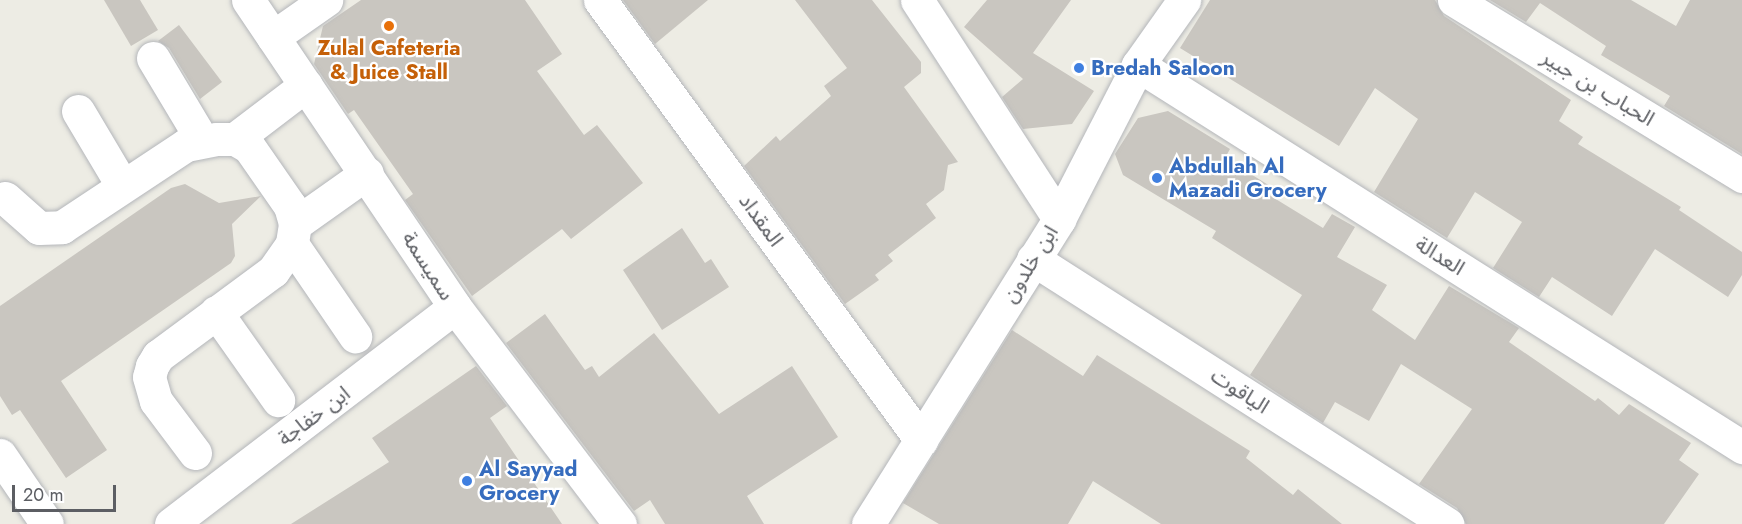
<!DOCTYPE html>
<html>
<head>
<meta charset="utf-8">
<style>
  body { margin:0 }
  #map { position:relative; width:1742px; height:524px; overflow:hidden; background:#edece4; font-family:Jost,"Noto Sans Arabic",sans-serif }
  div>[style] { position:absolute }
  [style*='--x'] { left:calc(var(--x)*1px); top:calc(var(--y)*1px); width:calc(var(--w)*1px); rotate:calc(var(--a)*1deg) }
  .building>* { inset:0; background:#c9c6c0 }
  .roads { filter:drop-shadow(0 0 2px #b4b6ba) drop-shadow(0 0 2px #b4b6ba) }
  .minor>* { height:33px; margin:-16.5px; padding:0 16.5px; transform-origin:16.5px; border-radius:16.5px; background:#fff }
  .dots>* { width:16px; height:16px; translate:-50% -50%; box-sizing:border-box; border:3px solid #fff; border-radius:50% }
  span { translate:-50% -50%; white-space:nowrap; text-align:center; line-height:1.15; -webkit-text-stroke:4.5px #fff; paint-order:stroke }
  .food-label { font-size:21px; color:#c56008; font-weight:700 }
  .shop-label { font-size:21px; color:#366cbe; font-weight:700 }
  .left { translate:0 -50%; text-align:left }
  .street-label { font-size:21px; color:#5c5e63 }
  .scale { position:absolute; left:12px; top:485px; width:104px; height:27px; box-sizing:border-box; border:3px solid #5c5e63; border-top:0; padding-left:8px; font-size:18px; line-height:21px; white-space:nowrap; color:#5c5e63; -webkit-text-stroke:4px #fff; paint-order:stroke }
</style>
</head>
<body>
<div id="map">
  <div class="building">
    <i style="clip-path:polygon(104px 0,140px 0,158px 30px,131px 46px)"></i>
    <i style="clip-path:polygon(361px 0,525px 0,562px 54px,537px 71px,584px 135px,597px 125px,643px 183px,571px 239px,562px 229px,472px 296px,405px 200px,413px 194px,354px 110px,348px 114px,314px 64px,323px 26px)"></i>
    <i style="clip-path:polygon(623px 0,708px 0,655px 44px)"></i>
    <i style="clip-path:polygon(795px 0,872px 0,921px 62px,921px 73px,904px 87px,958px 162px,948px 165px,944px 190px,926px 204px,936px 218px,888px 255px,893px 261px,875px 275px,879px 280px,845px 304px,744px 166px,776px 136px,780px 141px,831px 96px,824px 86px,847px 68px)"></i>
    <i style="clip-path:polygon(987px 0,1071px 0,1033px 53px,1094px 91px,1072px 124px,1023px 129px,1021px 126px,1002px 97px,1023px 79px,964px 27px)"></i>
    <i style="clip-path:polygon(1210px 0,1435px 0,1444px 16px,1571px 100px,1559px 121px,1583px 137px,1578px 144px,1681px 207px,1679px 210px,1742px 252px,1742px 275px,1728px 297px,1655px 249px,1612px 316px,1552px 277px,1539px 297px,1493px 268px,1522px 222px,1475px 192px,1447px 238px,1374px 192px,1418px 119px,1375px 88px,1339px 146px,1180px 48px)"></i>
    <i style="clip-path:polygon(1490px 0,1631px 0,1676px 26px,1690px 0,1742px 0,1742px 154px,1664px 106px,1670px 96px,1601px 55px,1606px 46px,1540px 3px,1526px 22px)"></i>
    <i style="clip-path:polygon(179px 25px,222px 82px,200px 99px,169px 48px,158px 41px)"></i>
    <i style="clip-path:polygon(1168px 111px,1230px 149px,1225px 158px,1270px 186px,1266px 193px,1323px 228px,1332px 214px,1355px 227px,1337px 257px,1387px 285px,1372px 310px,1415px 340px,1449px 286px,1519px 328px,1509px 342px,1595px 401px,1598px 398px,1619px 415px,1629px 404px,1691px 443px,1679px 460px,1699px 474px,1664px 524px,1466px 524px,1457px 508px,1419px 484px,1472px 409px,1401px 364px,1369px 421px,1335px 402px,1323px 423px,1250px 375px,1302px 295px,1212px 238px,1216px 231px,1123px 175px,1115px 154px,1138px 118px)"></i>
    <i style="clip-path:polygon(185px 184px,219px 203px,261px 196px,232px 224px,235px 256px,231px 263px,61px 381px,107px 450px,66px 478px,20px 410px,12px 415px,0 396px,0 306px,171px 188px)"></i>
    <i style="clip-path:polygon(682px 228px,705px 263px,711px 259px,729px 287px,662px 330px,623px 270px)"></i>
    <i style="clip-path:polygon(545px 314px,585px 370px,592px 366px,599px 377px,654px 333px,719px 414px,792px 366px,838px 437px,747px 496px,764px 524px,665px 524px,650px 500px,634px 511px,506px 343px)"></i>
    <i style="clip-path:polygon(1012px 330px,1083px 376px,1097px 355px,1250px 451px,1246px 458px,1293px 495px,1298px 489px,1342px 524px,1161px 524px,1093px 481px,1068px 524px,939px 524px,903px 503px)"></i>
    <i style="clip-path:polygon(476px 366px,507px 406px,490px 418px,562px 524px,291px 524px,389px 462px,372px 438px)"></i>
  </div>
  <div class="roads">
    <div class="minor">
      <i style="--x:248;--y:0;--w:370;--a:56"></i>
      <i style="--x:455;--y:307;--w:273;--a:52.8"></i>
      <i style="--x:600;--y:0;--w:545;--a:53.89"></i>
      <i style="--x:917;--y:0;--w:261;--a:57"></i>
      <i style="--x:1454;--y:0;--w:338;--a:31.4"></i>
      <i style="--x:273;--y:37;--w:65;--a:-34.9"></i>
      <i style="--x:153;--y:58;--w:96;--a:59.1"></i>
      <i style="--x:1138;--y:65;--w:715;--a:32.31"></i>
      <i style="--x:78;--y:111;--w:86;--a:59.3"></i>
      <i style="--x:235;--y:139;--w:89;--a:-37.3"></i>
      <i style="--x:5;--y:198;--w:45;--a:41.4"></i>
      <i style="--x:39;--y:228;--w:23;--a:-2"></i>
      <i style="--x:62;--y:227;--w:149;--a:-33.5"></i>
      <i style="--x:186;--y:145;--w:31;--a:-11"></i>
      <i style="--x:216;--y:139;--w:19;--a:0"></i>
      <i style="--x:235;--y:139;--w:16;--a:30"></i>
      <i style="--x:249;--y:147;--w:72;--a:55.2"></i>
      <i style="--x:290;--y:206;--w:19;--a:74"></i>
      <i style="--x:295;--y:224;--w:20;--a:99"></i>
      <i style="--x:292;--y:244;--w:33;--a:125"></i>
      <i style="--x:273;--y:271;--w:143;--a:143.5"></i>
      <i style="--x:158;--y:356;--w:12;--a:121"></i>
      <i style="--x:152;--y:366;--w:11;--a:105"></i>
      <i style="--x:149;--y:377;--w:25;--a:74"></i>
      <i style="--x:156;--y:401;--w:65;--a:53.1"></i>
      <i style="--x:295;--y:224;--w:88;--a:-35.3"></i>
      <i style="--x:292;--y:244;--w:112;--a:55.6"></i>
      <i style="--x:1033;--y:259;--w:492;--a:32.6"></i>
      <i style="--x:216;--y:312;--w:108;--a:54.8"></i>
      <i style="--x:0;--y:455;--w:83;--a:55.7"></i>
      <i style="--x:171;--y:524;--w:357;--a:-37.4"></i>
      <i style="--x:868;--y:524;--w:360;--a:-57.9"></i>
      <i style="--x:1059;--y:219;--w:173;--a:-62.8"></i>
      <i style="--x:1138;--y:65;--w:80;--a:-54.7"></i>
    </div>
  </div>
  <div class="dots">
    <i style="left:389px;top:26px;background:#e8710a"></i>
    <i style="left:1079px;top:68px;background:#3f7fe0"></i>
    <i style="left:1157px;top:178px;background:#3f7fe0"></i>
    <i style="left:467px;top:481px;background:#3f7fe0"></i>
  </div>
  <div class="food-label">
    <span style="left:389px;top:60px">Zulal Cafeteria<br>&amp; Juice Stall</span>
  </div>
  <div class="shop-label">
    <span class="left" style="left:1091px;top:68px">Bredah Saloon</span>
    <span class="left" style="left:1169px;top:178px">Abdullah Al<br>Mazadi Grocery</span>
    <span class="left" style="left:479px;top:481px">Al Sayyad<br>Grocery</span>
  </div>
  <div class="street-label">
    <span style="left:1598px;top:88px;rotate:31deg">الحباب بن جبير</span>
    <span style="left:761px;top:220px;rotate:54deg">المقداد</span>
    <span style="left:1440px;top:256px;rotate:32deg">العدالة</span>
    <span style="left:1030px;top:264px;rotate:-58deg">ابن خلدون</span>
    <span style="left:428px;top:266px;rotate:57deg">سميسمة</span>
    <span style="left:1240px;top:391px;rotate:33deg">الياقوت</span>
    <span style="left:314px;top:416px;rotate:-37deg">ابن خفاجة</span>
  </div>
  <div class="scale">20 m</div>
</div>
</body>
</html>
